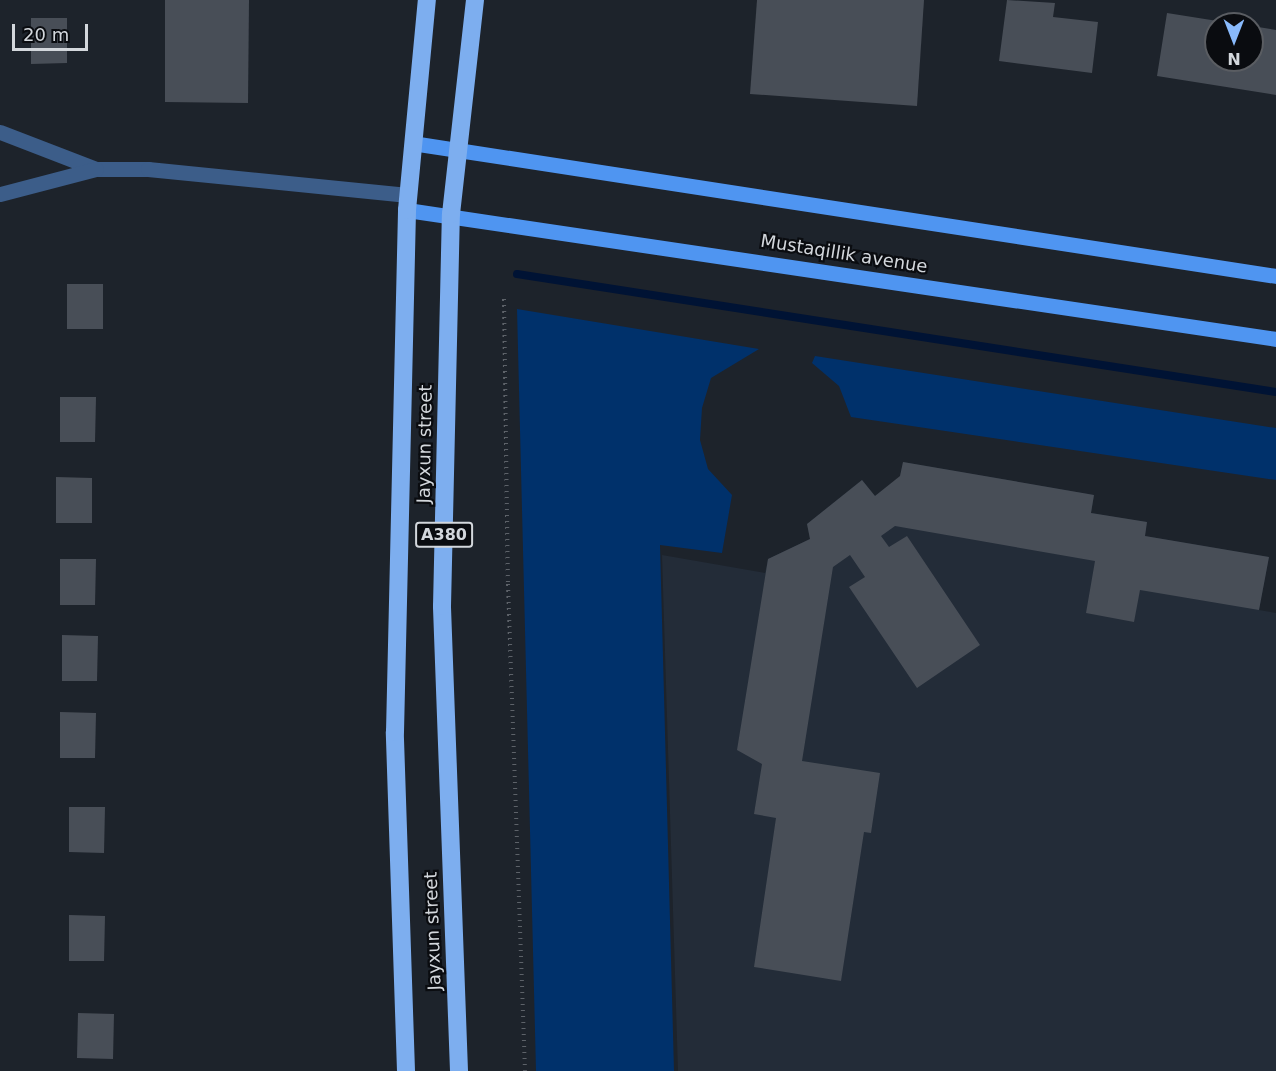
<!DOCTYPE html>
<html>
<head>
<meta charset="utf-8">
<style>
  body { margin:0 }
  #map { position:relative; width:1276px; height:1071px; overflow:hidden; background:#1d232b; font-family:"DejaVu Sans",sans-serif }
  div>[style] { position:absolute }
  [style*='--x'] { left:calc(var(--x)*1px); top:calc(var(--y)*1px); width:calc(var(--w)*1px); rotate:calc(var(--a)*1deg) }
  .built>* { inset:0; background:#232c38 }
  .green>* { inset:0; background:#00316b }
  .stream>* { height:8px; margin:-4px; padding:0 4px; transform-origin:4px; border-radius:4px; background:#001334 }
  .building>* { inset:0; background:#484e57 }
  .path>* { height:4px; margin-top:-2px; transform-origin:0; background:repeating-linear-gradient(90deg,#5d6269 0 1.5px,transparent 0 6px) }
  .street>* { height:15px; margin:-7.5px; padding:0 7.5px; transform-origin:7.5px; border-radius:7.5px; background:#3c5d89 }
  .primary>* { height:15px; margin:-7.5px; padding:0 7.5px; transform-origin:7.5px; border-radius:7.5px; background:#4f95f1 }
  .highway>* { height:18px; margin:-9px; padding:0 9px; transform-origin:9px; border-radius:9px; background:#7daeef }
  span { translate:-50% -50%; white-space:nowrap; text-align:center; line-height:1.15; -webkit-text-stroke:4.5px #0a0c10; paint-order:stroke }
  .shield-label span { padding:2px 4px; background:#0a0c10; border:2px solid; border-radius:4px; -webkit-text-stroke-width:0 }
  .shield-label { font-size:16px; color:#d3d7dc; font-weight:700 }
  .street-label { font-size:18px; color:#d3d7dc }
  .north { position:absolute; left:1204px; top:12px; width:60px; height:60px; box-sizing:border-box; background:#0a0c10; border:2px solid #5a5d62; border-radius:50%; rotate:180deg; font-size:16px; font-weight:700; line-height:24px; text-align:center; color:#d3d7dc }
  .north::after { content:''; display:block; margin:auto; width:21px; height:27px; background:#89bafc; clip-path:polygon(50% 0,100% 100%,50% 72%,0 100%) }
  .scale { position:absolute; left:12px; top:24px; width:76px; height:27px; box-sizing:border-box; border:3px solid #d3d7dc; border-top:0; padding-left:8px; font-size:18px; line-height:21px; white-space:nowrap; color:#d3d7dc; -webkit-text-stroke:4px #0a0c10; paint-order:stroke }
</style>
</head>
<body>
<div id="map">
  <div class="built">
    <i style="clip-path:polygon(903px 462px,1094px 495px,1091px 513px,1147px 522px,1145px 536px,1269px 557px,1259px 610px,1276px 613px,1276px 1071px,678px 1071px,662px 555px,765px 573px,768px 559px,810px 539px,807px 524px,862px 480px,875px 496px,900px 477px)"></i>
  </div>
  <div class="green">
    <i style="clip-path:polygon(517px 309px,759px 349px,711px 378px,702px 408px,700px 440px,708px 469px,732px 495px,722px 553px,660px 545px,674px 1071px,536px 1071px)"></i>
    <i style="clip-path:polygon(815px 356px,1276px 428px,1276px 480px,851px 417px,839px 386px,812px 363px)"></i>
  </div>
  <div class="stream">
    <i style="--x:517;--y:274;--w:768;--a:8.84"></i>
  </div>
  <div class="building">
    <i style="clip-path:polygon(165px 0,249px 0,248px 103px,165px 102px)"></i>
    <i style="clip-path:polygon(757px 0,924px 0,917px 106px,750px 94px)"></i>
    <i style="clip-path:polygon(1007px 0,1055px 3px,1053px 17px,1098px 22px,1092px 73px,999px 61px)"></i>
    <i style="clip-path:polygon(1167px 13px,1230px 23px,1216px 24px,1216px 60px,1252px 60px,1252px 26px,1276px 30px,1276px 95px,1157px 76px)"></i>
    <i style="clip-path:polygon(31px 18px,67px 18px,67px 63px,31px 64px)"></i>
    <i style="clip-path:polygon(67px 284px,103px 284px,103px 329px,67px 329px)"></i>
    <i style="clip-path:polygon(60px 397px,96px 397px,95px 442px,60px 442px)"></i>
    <i style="clip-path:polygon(903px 462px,1094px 495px,1091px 513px,1147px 522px,1145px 536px,1269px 557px,1259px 610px,1140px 590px,1134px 622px,1086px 613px,1095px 561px,895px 526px,881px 536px,889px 547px,907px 536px,980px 645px,917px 688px,849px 587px,865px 577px,850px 555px,833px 567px,802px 761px,880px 773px,871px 833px,864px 832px,841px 981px,754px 967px,776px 818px,754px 814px,762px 764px,737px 750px,768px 559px,810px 539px,807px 524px,862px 480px,875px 496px,900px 476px)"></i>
    <i style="clip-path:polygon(56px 477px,92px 478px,92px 523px,56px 523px)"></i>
    <i style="clip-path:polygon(60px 559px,96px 559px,95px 605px,60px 605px)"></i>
    <i style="clip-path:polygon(62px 635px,98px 636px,97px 681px,62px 681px)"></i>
    <i style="clip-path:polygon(60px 712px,96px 713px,95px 758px,60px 758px)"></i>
    <i style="clip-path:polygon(69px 807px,105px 807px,104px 853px,69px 852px)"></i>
    <i style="clip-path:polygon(69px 915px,105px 916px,104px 961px,69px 961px)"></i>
    <i style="clip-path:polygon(78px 1013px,114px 1014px,113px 1059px,77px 1058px)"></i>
  </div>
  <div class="path">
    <i style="--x:504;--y:299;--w:285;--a:89.2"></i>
    <i style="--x:508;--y:584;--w:487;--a:88"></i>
  </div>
  <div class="street">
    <i style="--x:0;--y:132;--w:103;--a:21.1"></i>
    <i style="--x:96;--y:169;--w:52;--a:0"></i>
    <i style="--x:148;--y:169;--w:261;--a:5.7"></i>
    <i style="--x:0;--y:194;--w:99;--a:-14.6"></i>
  </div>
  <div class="primary">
    <i style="--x:412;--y:143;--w:874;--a:8.75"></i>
    <i style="--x:407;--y:210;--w:879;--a:8.44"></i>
  </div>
  <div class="highway">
    <i style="--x:406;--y:1071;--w:339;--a:-91.9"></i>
    <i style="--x:395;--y:732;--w:522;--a:-88.68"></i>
    <i style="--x:407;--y:210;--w:211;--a:-84.6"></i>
    <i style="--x:459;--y:1071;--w:465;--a:-92.1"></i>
    <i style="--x:442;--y:606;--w:392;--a:-88.7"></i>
    <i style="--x:451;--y:214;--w:215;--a:-83.6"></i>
  </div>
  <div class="shield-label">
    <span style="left:444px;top:535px">A380</span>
  </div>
  <div class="street-label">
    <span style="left:844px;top:254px;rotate:9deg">Mustaqillik avenue</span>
    <span style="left:425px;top:444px;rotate:-89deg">Jayxun street</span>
    <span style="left:433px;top:931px;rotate:-92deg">Jayxun street</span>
  </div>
  <div class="north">N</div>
  <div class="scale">20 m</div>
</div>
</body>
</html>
